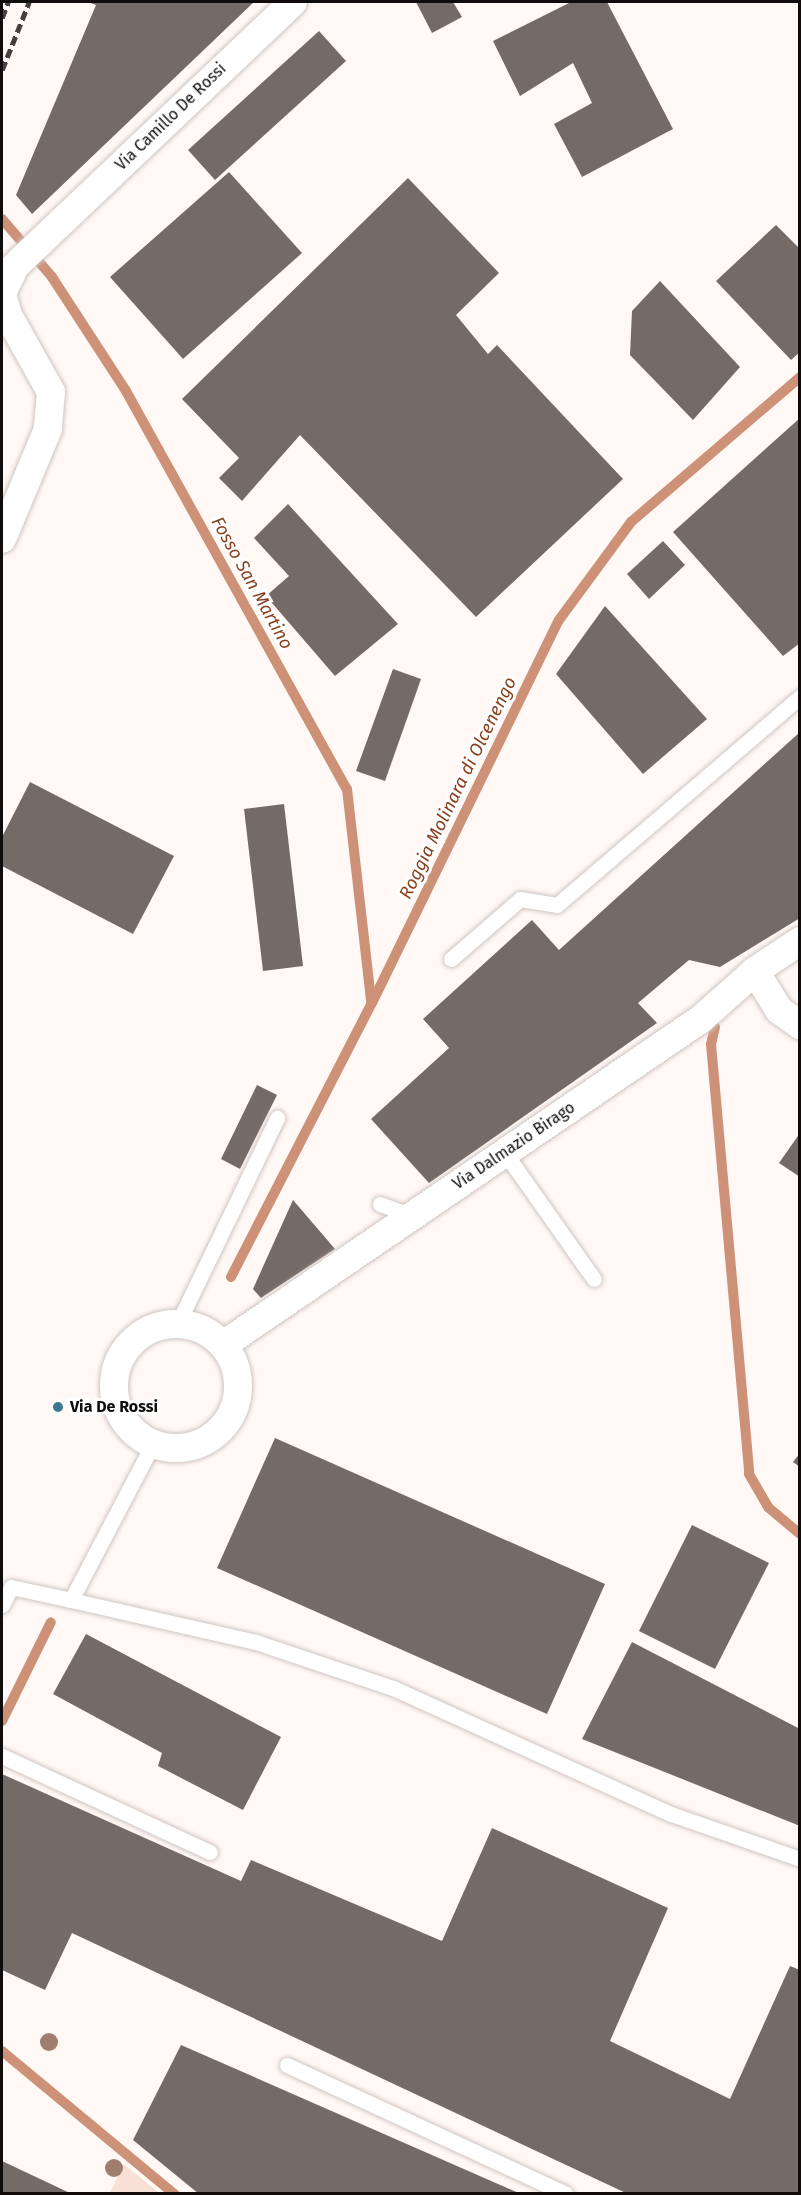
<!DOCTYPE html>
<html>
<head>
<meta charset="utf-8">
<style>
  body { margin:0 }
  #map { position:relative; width:801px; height:2195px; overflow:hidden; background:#fff8f5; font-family:"Fira Sans",sans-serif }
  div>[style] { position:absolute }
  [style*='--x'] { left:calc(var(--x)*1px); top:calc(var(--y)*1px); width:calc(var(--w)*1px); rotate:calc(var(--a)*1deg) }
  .green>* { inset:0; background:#f9e0d6 }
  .stream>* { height:10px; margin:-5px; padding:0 5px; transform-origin:5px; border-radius:5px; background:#cd9178 }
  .building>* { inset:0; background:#746b67 }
  .roads { filter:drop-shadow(0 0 2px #d0c5c0) drop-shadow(0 0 2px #d0c5c0) }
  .service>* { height:15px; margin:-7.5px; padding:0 7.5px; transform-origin:7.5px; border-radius:7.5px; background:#fff }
  .minor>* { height:28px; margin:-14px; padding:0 14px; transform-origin:14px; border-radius:14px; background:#fff }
  .minor>.ring { margin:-14px; padding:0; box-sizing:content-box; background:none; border:28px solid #fff; border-radius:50% }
  .rail>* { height:4.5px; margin-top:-2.25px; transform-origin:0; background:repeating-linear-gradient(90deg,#45403f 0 9px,transparent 0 13.5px) }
  .trees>* { width:18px; height:18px; margin:-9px; border-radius:50%; background:#9f7e6e }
  .dots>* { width:16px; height:16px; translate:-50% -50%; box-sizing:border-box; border:3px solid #fff; border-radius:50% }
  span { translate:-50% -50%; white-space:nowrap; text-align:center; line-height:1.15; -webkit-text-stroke:6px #fff; paint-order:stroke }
  .street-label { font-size:16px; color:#100c0b }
  .poi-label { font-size:16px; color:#100c0b; font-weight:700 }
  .left { translate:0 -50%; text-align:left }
  .water-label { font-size:18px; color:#883f1c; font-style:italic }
  .frame { position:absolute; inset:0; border:3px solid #100c0b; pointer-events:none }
</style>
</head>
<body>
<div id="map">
  <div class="green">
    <i style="clip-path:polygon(124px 2164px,159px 2193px,110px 2193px)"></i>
  </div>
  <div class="stream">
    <i style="--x:2;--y:219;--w:77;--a:49.2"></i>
    <i style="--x:52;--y:277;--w:136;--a:57"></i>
    <i style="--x:126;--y:391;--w:455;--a:61"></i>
    <i style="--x:347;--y:789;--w:213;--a:83.5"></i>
    <i style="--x:715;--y:1027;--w:17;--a:103"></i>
    <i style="--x:711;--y:1044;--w:432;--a:84.9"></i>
    <i style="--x:749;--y:1474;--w:39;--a:60"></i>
    <i style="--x:769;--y:1508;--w:40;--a:40"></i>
    <i style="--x:231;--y:1277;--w:308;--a:-62.8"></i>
    <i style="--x:372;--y:1003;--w:426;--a:-64"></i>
    <i style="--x:559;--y:620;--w:122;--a:-53.7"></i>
    <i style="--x:631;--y:522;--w:223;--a:-40.6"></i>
    <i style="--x:2;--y:1721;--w:110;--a:-63.7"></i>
    <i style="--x:2;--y:2051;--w:224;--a:39.7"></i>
  </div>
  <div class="building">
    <i style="clip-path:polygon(88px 2px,254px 2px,32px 214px,16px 195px,96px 5px)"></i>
    <i style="clip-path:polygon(416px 2px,453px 2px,462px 17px,432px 33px)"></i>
    <i style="clip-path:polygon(571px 2px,607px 2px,673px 129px,582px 177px,554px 124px,592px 103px,573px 63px,520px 96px,493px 41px)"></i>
    <i style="clip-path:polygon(319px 31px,346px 61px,215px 180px,188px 150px)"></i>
    <i style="clip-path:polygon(229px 172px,302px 253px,183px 359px,110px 277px)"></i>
    <i style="clip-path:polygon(408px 178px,499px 273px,456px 315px,488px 354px,497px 345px,623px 479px,476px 617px,300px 435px,242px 501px,219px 478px,239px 458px,182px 399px)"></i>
    <i style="clip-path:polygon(776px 225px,800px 249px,800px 352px,791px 360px,716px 281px)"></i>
    <i style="clip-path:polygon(660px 281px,740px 367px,693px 420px,630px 355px,632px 311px)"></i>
    <i style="clip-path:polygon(800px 418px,800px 643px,783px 656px,673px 532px)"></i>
    <i style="clip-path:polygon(288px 504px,398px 624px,335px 676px,266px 596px,289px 576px,254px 538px)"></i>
    <i style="clip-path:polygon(663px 541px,685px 565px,649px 599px,627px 574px)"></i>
    <i style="clip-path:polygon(605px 606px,707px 719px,643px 774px,556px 674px)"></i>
    <i style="clip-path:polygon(393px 669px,421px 679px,385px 781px,356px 771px)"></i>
    <i style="clip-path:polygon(800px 732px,800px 918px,720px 967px,689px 960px,638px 1003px,657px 1023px,429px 1183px,371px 1119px,449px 1048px,423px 1019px,532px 920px,559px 950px)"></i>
    <i style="clip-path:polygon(30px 782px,174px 856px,133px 934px,2px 866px,2px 837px)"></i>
    <i style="clip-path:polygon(284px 804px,303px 966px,263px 971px,244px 809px)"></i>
    <i style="clip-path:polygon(257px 1085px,277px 1095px,240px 1169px,221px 1159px)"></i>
    <i style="clip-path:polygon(800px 1133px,800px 1177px,779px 1163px)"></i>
    <i style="clip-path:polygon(293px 1200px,335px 1249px,261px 1298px,253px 1289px)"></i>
    <i style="clip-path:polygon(275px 1438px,605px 1584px,547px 1714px,217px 1568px)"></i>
    <i style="clip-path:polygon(800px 1453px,800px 1467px,793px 1462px)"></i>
    <i style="clip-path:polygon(692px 1525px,769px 1563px,715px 1669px,639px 1631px)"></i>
    <i style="clip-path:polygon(86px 1634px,281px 1737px,243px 1810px,158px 1766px,162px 1753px,53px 1694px)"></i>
    <i style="clip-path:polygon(632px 1642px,800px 1729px,800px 1826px,582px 1739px)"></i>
    <i style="clip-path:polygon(2px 1774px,241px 1881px,251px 1860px,442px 1941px,492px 1828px,668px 1908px,610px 2041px,730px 2099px,790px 1966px,800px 1970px,800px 2194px,628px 2194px,72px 1933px,45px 1990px,2px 1970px)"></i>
    <i style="clip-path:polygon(181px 2045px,521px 2194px,199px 2194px,133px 2140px)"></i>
    <i style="clip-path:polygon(2px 2161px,72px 2194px,2px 2194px)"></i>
  </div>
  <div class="roads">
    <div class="service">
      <i style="--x:451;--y:959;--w:91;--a:-41"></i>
      <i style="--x:520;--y:899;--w:37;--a:9"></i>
      <i style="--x:557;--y:905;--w:320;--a:-40.6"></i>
      <i style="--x:505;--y:1153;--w:154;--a:54.8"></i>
      <i style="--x:380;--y:1204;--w:35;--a:20"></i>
      <i style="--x:178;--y:1323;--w:228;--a:-64.2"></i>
      <i style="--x:71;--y:1600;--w:190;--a:12.8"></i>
      <i style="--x:256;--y:1642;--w:145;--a:18.6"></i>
      <i style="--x:393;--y:1688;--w:305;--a:24.4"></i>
      <i style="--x:671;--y:1814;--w:137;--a:19.2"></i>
      <i style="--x:2;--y:1605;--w:20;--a:-63"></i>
      <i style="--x:11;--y:1587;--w:61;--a:12.2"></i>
      <i style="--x:71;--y:1600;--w:176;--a:-62.3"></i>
      <i style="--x:2;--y:1756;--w:229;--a:24.8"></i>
      <i style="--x:287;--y:2065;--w:307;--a:24.8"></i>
    </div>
    <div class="minor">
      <i style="--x:2;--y:293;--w:30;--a:-64"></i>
      <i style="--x:15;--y:266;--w:383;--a:-43.5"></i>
      <i style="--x:2;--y:294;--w:22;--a:74"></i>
      <i style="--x:8;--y:315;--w:88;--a:60.8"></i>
      <i style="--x:51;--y:392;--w:37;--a:95"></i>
      <i style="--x:48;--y:429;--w:119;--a:112.7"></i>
      <i style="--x:755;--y:971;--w:46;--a:58.4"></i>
      <i style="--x:779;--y:1010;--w:26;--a:36"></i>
      <i class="ring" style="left:114px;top:1324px;width:96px;height:96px"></i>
      <i style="--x:223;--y:1345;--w:579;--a:-34.29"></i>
      <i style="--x:701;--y:1019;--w:72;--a:-41.6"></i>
      <i style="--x:755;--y:971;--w:54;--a:-33.7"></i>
    </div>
  </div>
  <div class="rail">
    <i style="--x:2;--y:18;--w:17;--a:-69"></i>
    <i style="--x:2;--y:70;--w:73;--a:-68.3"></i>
  </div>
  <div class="trees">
    <i style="left:49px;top:2042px"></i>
    <i style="left:114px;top:2168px"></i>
  </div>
  <div class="dots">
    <i style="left:58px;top:1407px;background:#3b798f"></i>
  </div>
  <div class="street-label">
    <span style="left:171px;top:117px;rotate:-44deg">Via Camillo De Rossi</span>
    <span style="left:514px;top:1146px;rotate:-34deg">Via Dalmazio Birago</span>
  </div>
  <div class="poi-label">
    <span class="left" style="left:70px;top:1407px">Via De Rossi</span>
  </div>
  <div class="water-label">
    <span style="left:252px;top:583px;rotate:61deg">Fosso San Martino</span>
    <span style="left:458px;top:788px;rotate:-64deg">Roggia Molinara di Olcenengo</span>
  </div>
  <div class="frame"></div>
</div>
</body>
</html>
